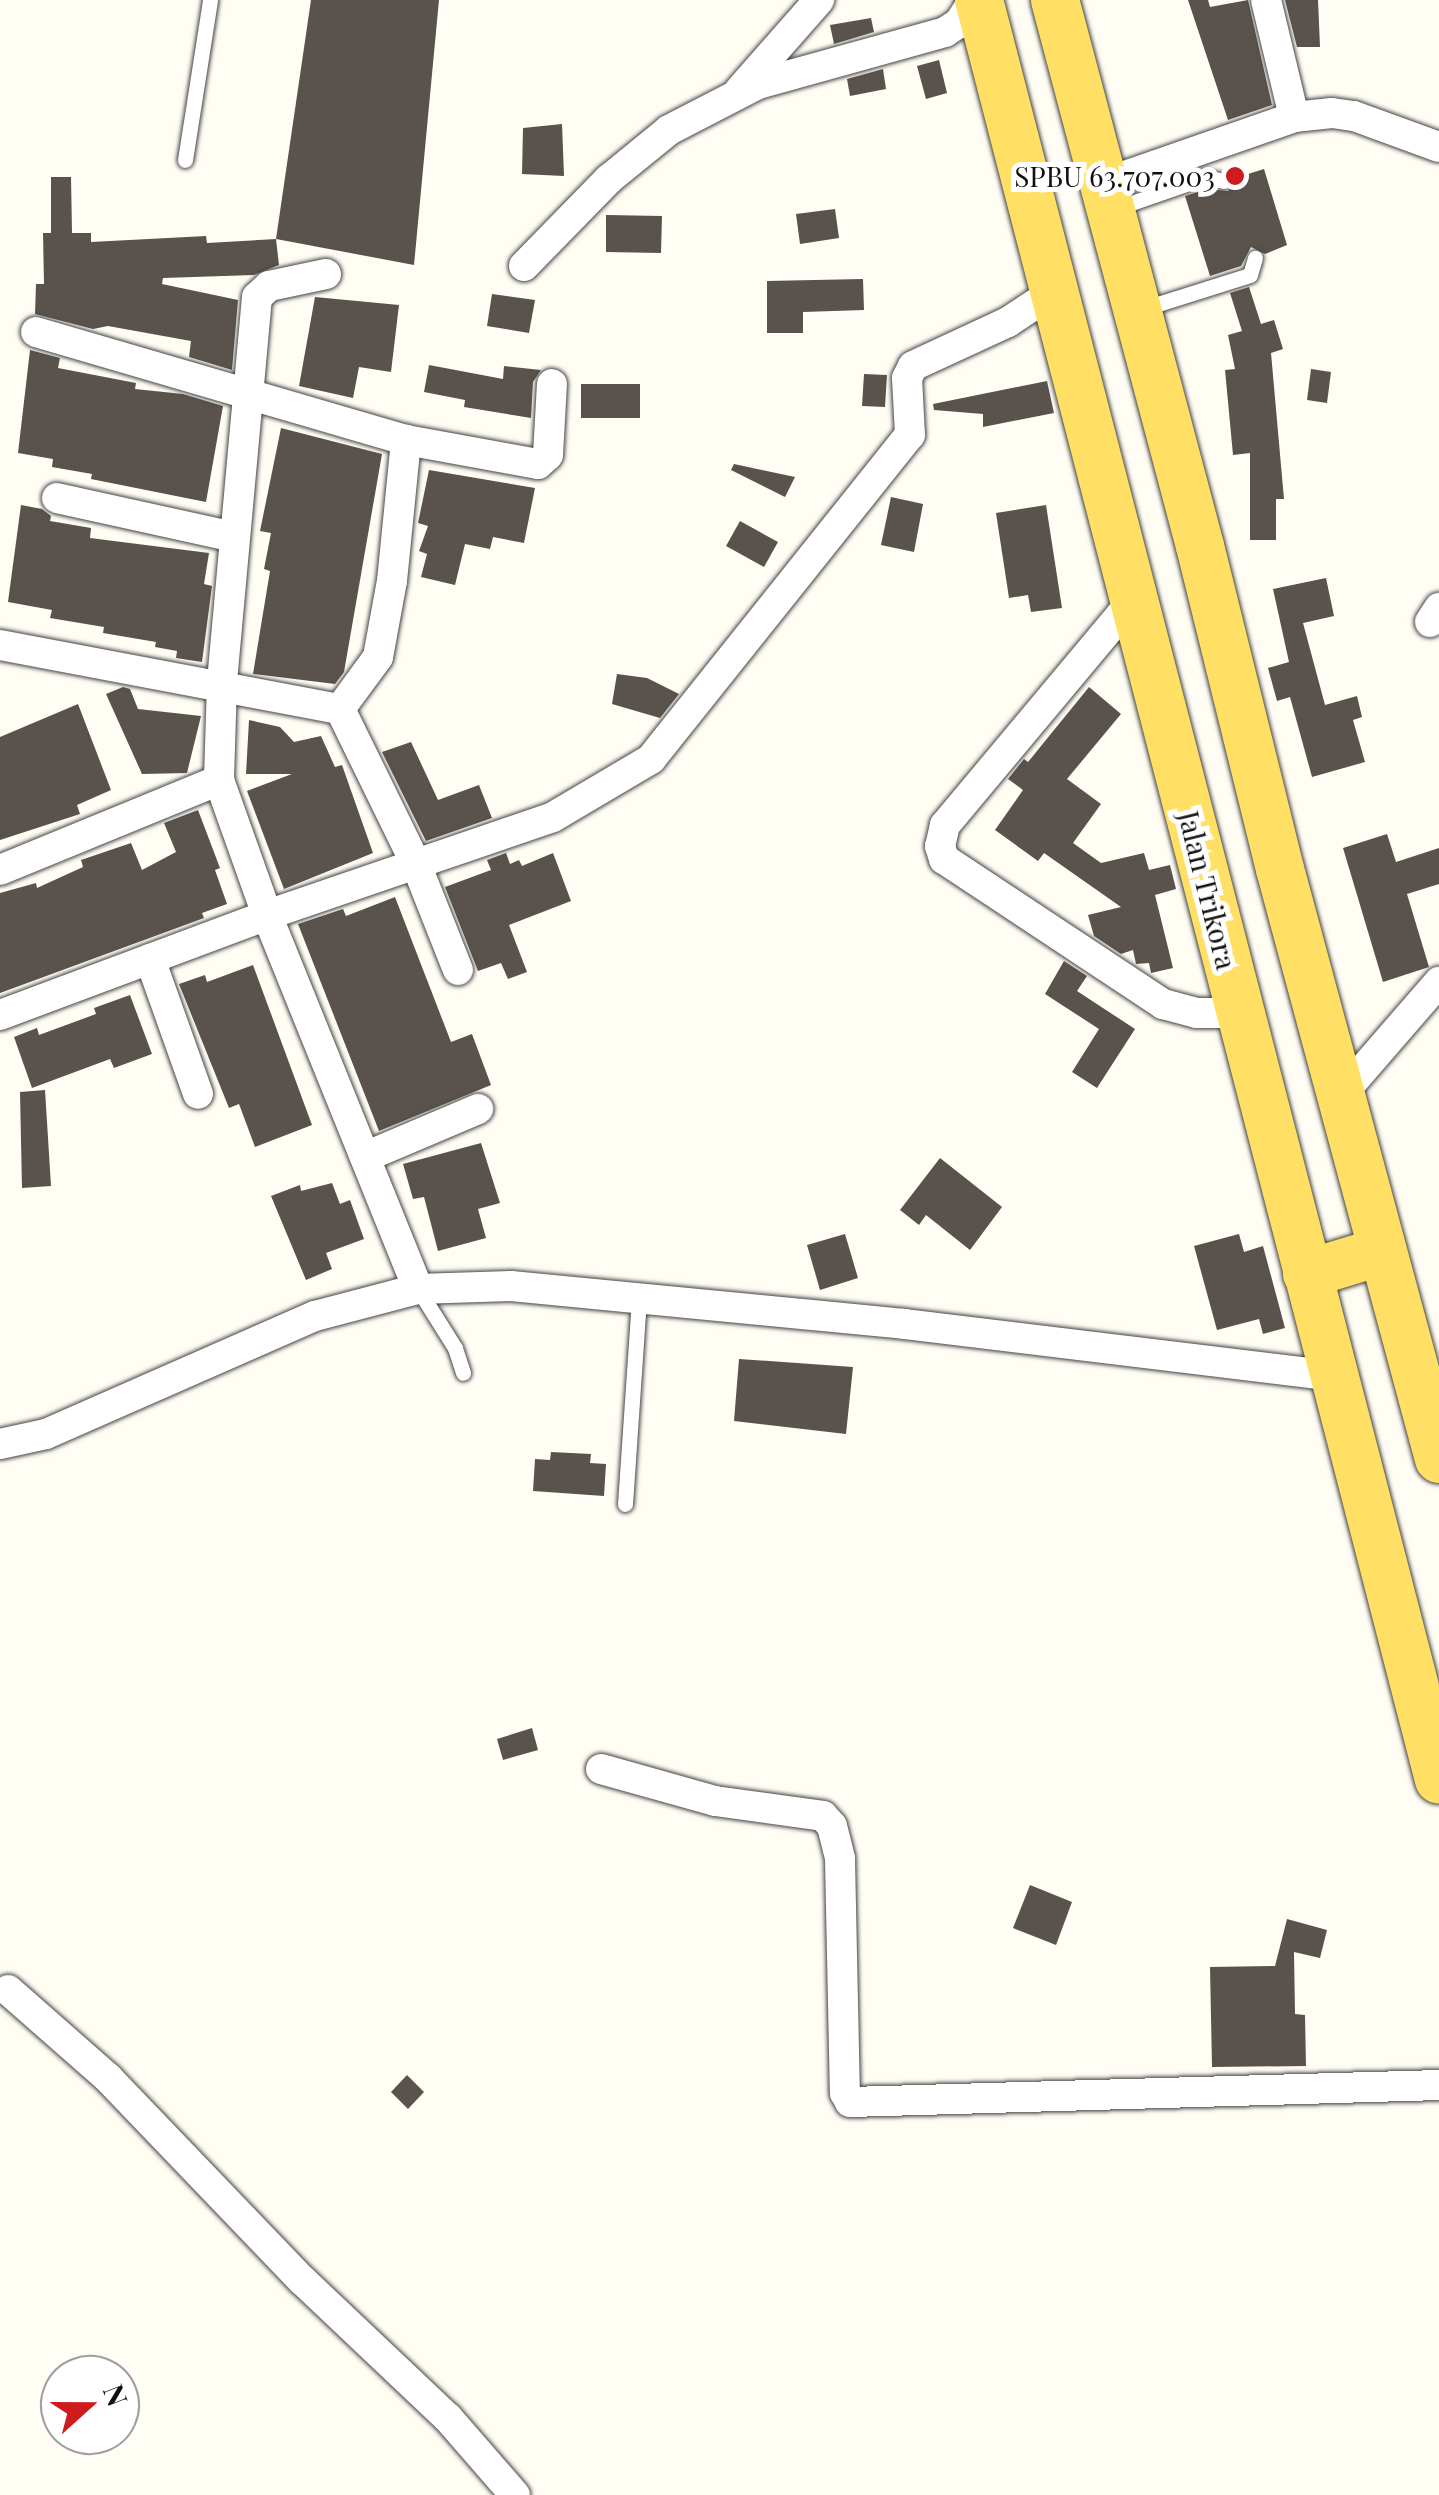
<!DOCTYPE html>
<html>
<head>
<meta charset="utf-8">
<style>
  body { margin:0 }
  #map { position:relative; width:1439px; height:2495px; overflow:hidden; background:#fffdf4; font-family:"Playfair Display",serif }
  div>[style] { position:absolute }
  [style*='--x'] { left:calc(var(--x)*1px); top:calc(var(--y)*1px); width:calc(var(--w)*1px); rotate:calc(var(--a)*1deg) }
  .building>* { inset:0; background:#5a524c }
  .roads { filter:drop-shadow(0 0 2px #434343) drop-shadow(0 0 2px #434343) }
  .service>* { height:15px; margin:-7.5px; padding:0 7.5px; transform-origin:7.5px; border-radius:7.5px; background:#fff }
  .minor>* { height:30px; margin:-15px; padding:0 15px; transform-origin:15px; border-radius:15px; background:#fff }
  .primary>* { height:48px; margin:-24px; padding:0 24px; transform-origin:24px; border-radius:24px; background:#ffdf64 }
  .dots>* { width:28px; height:28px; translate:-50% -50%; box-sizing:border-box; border:5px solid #fff; border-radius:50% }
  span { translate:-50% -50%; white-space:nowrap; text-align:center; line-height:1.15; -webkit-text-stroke:10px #fff; paint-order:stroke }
  .poi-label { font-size:28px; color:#101010 }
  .right { translate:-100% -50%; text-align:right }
  .street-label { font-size:28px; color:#101010 }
  .north { position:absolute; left:40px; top:2355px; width:100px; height:100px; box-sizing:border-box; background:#fff; border:2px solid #9f9f9f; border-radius:50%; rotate:69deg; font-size:28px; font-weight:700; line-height:40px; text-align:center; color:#101010 }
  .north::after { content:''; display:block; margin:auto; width:35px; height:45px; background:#ce1b1d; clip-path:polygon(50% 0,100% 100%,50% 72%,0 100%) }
</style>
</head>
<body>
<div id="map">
  <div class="building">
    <i style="clip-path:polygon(311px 0,439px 0,414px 265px,276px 239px)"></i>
    <i style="clip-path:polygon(1188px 0,1208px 0,1210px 7px,1248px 0,1272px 105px,1228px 120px)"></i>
    <i style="clip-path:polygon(1285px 0,1318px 0,1320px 47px,1297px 47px)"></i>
    <i style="clip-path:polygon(871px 18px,874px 32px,834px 44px,830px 25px)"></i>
    <i style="clip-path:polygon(939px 60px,947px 93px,926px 99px,917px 66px)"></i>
    <i style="clip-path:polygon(883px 69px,886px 89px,850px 96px,847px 79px)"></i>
    <i style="clip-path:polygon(562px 124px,564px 176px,522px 174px,523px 128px)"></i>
    <i style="clip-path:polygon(1264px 169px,1287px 245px,1265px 254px,1251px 247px,1241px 266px,1210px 276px,1185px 196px,1207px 189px,1228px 191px,1235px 178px)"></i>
    <i style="clip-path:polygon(51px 177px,71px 177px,72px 233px,91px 233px,91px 242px,206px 236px,207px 243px,276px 239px,279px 265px,254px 275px,163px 278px,162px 284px,238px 300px,232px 370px,189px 357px,191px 341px,108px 326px,93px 329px,35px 314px,36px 284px,44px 284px,43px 233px,51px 233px)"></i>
    <i style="clip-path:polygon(835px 209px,839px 238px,800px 244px,796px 214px)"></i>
    <i style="clip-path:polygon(606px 215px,662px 216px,661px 253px,606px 252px)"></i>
    <i style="clip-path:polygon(863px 279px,864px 310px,803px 312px,803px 333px,767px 333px,767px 281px)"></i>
    <i style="clip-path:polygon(1249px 287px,1261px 324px,1274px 320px,1283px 349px,1271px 353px,1284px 499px,1276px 499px,1276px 540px,1250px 540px,1250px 453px,1233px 455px,1225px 370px,1235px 369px,1228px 335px,1242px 331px,1230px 293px)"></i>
    <i style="clip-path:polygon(492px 294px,535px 300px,529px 333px,487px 326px)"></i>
    <i style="clip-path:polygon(315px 297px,399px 305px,391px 372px,359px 367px,353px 398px,299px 386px)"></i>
    <i style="clip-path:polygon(30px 350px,60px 358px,58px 368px,136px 383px,135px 389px,183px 394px,223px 406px,206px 502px,91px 479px,92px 474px,52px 467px,53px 459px,18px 453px)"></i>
    <i style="clip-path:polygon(429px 365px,503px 379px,504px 366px,541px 370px,533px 382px,531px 418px,464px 407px,465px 400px,424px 392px)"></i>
    <i style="clip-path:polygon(1311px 369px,1331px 372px,1327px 403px,1307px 400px)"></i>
    <i style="clip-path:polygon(864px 374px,887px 375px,885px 407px,862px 406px)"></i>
    <i style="clip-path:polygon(1047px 381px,1054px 413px,983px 427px,983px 414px,934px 410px,933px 404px)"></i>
    <i style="clip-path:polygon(581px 384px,640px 384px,640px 418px,581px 418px)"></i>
    <i style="clip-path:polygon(281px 428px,382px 454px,344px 672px,335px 684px,253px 674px,270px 571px,264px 569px,271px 533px,260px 531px)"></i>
    <i style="clip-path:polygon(734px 464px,795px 477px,785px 497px,731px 470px)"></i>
    <i style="clip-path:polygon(429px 470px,535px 488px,524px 543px,493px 537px,490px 549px,465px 544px,455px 585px,421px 577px,427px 554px,419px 551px,428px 526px,418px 523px)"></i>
    <i style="clip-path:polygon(891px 497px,923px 504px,914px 552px,881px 545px)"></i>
    <i style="clip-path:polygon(21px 505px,42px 509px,51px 516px,50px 521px,91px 528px,90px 538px,209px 553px,204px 584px,212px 586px,202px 662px,176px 658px,177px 651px,155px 647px,156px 642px,103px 633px,104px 627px,50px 618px,52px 610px,8px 602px)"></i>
    <i style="clip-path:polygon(1046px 505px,1062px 608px,1031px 612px,1028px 595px,1009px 598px,996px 513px)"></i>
    <i style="clip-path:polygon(740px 521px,778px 542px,764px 567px,726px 546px)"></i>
    <i style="clip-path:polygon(1326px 578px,1334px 616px,1303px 623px,1325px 705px,1357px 696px,1362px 717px,1353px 720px,1365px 762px,1312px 777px,1290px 697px,1277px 701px,1268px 668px,1289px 662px,1273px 589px)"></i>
    <i style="clip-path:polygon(617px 674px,647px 678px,679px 694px,660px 718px,612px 704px)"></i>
    <i style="clip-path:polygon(123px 687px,130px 689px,138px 709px,201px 716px,187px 773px,142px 774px,106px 694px)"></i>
    <i style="clip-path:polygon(1089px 687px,1121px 714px,1067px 779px,1101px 804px,1073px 843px,1101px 863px,1144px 853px,1149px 870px,1170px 865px,1176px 889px,1155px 895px,1173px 968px,1151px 973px,1149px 963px,1136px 964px,1133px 950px,1121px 954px,1094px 936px,1088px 915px,1121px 907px,1044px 853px,1038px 861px,995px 830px,1023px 790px,1008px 779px,1024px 759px,1028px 762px)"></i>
    <i style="clip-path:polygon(78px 704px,111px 790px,77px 805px,80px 814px,0 840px,0 737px)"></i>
    <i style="clip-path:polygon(249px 720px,280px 727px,294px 742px,321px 736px,335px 767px,342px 765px,373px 853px,284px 889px,247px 791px,292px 774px,246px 774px)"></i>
    <i style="clip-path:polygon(411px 742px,438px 800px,479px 785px,492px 818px,426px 841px,382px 752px)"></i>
    <i style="clip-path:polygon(198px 810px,220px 868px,215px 870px,227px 904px,202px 913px,204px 918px,0 993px,0 893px,36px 883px,37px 888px,83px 867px,81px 860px,131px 843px,142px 870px,176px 852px,164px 823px)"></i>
    <i style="clip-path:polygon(1387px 834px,1396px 862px,1439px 848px,1439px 884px,1407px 894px,1429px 967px,1383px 982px,1343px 848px)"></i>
    <i style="clip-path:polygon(506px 853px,510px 864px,519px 860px,522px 866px,553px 853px,571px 901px,509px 925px,527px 972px,508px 979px,501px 963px,478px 971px,445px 887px,491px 870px,487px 860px)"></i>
    <i style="clip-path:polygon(395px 897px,451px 1042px,472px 1034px,491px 1085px,379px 1131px,298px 924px,343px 909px,346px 916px)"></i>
    <i style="clip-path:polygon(1064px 961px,1087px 976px,1077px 991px,1135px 1029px,1097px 1088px,1072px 1072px,1099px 1029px,1045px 994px)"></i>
    <i style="clip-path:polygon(253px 965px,312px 1125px,255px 1147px,239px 1104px,229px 1108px,179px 984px,205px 975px,207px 982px)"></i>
    <i style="clip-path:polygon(130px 995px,152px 1054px,114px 1068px,110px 1059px,32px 1088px,14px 1037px,37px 1028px,39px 1035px,96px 1014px,94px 1008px)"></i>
    <i style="clip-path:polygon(45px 1090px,51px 1186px,22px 1188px,20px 1092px)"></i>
    <i style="clip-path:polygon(481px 1143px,500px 1203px,478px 1209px,486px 1238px,438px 1251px,424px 1197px,413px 1199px,403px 1164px)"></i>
    <i style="clip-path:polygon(940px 1158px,1002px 1207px,970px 1250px,926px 1215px,919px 1225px,900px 1210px)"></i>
    <i style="clip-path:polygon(332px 1183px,340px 1204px,350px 1200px,364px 1239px,326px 1253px,332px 1269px,306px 1280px,271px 1196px,300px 1185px,301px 1191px)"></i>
    <i style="clip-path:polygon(845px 1234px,858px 1278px,820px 1290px,807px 1245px)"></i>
    <i style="clip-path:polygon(1239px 1234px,1244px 1252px,1263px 1246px,1285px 1328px,1263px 1334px,1259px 1319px,1217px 1330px,1194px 1246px)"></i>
    <i style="clip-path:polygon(739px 1359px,853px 1367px,846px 1434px,734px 1421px)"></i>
    <i style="clip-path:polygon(551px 1452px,591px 1454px,590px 1463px,606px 1464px,604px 1496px,533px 1491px,535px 1459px,550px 1460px)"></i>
    <i style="clip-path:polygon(532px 1728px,538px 1750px,503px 1760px,497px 1739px)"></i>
    <i style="clip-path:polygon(1030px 1885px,1072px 1902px,1056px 1945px,1013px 1928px)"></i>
    <i style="clip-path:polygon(1287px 1919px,1327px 1930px,1320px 1958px,1294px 1952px,1295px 2014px,1305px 2015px,1306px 2066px,1212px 2067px,1210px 1967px,1275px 1966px)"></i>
    <i style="clip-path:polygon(407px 2075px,424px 2092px,408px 2109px,391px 2092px)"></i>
  </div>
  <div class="roads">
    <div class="service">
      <i style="--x:185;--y:160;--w:162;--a:-81.1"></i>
      <i style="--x:1117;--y:208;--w:94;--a:-19.2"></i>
      <i style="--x:1206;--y:177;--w:18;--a:13"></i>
      <i style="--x:1142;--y:309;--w:113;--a:-17.5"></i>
      <i style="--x:1250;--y:275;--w:18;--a:-74"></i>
      <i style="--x:418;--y:1289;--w:70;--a:57.9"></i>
      <i style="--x:455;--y:1348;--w:26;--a:72"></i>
      <i style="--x:625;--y:1504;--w:205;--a:-86.1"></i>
    </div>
    <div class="minor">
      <i style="--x:1266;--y:0;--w:120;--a:76.5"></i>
      <i style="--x:740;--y:90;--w:120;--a:-48.7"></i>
      <i style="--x:1105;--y:183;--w:200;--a:-19.2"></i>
      <i style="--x:1294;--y:117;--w:38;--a:-6"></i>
      <i style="--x:1332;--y:113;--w:22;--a:8"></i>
      <i style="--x:1354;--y:116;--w:90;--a:20"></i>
      <i style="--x:524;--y:266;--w:122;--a:-45.7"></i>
      <i style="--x:609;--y:179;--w:77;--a:-39.2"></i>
      <i style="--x:669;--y:130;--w:100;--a:-27.3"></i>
      <i style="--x:758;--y:84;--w:194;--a:-15.5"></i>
      <i style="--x:945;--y:32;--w:17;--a:-33"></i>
      <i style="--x:959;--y:23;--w:27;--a:-57"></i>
      <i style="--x:326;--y:274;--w:58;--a:168.1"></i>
      <i style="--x:269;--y:286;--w:16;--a:137"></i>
      <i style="--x:257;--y:297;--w:388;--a:95.2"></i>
      <i style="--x:222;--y:683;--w:97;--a:91.8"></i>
      <i style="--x:219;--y:780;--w:143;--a:70.4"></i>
      <i style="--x:267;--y:915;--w:403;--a:68"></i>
      <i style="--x:36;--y:332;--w:385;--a:16.3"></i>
      <i style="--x:406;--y:440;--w:134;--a:10.3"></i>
      <i style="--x:538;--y:464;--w:13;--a:-42"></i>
      <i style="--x:548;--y:455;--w:71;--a:-86.8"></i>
      <i style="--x:57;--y:498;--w:182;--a:12.4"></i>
      <i style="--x:1134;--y:599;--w:295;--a:129.9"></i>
      <i style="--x:945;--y:825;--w:22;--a:103"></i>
      <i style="--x:940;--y:846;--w:14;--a:73"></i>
      <i style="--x:944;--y:859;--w:263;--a:33.5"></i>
      <i style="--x:1163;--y:1004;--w:34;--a:15"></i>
      <i style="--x:1196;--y:1013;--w:43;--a:0"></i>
      <i style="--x:1430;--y:622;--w:17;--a:-57"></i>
      <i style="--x:0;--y:645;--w:346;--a:10.7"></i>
      <i style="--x:340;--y:709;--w:173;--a:63.9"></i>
      <i style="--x:416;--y:864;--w:114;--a:68.4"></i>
      <i style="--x:340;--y:709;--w:64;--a:-53.8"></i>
      <i style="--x:378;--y:657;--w:77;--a:-79.6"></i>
      <i style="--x:392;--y:581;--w:142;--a:-84.3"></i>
      <i style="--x:0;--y:870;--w:237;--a:-22.3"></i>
      <i style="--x:150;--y:959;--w:143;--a:70.4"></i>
      <i style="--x:0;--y:1015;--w:285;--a:-20.5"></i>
      <i style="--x:267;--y:915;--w:302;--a:-18.9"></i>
      <i style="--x:553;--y:817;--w:114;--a:-30.6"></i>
      <i style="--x:651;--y:759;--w:415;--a:-51.4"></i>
      <i style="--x:910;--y:435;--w:57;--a:-93"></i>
      <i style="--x:907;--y:378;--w:13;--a:-63"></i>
      <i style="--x:913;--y:366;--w:105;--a:-24.9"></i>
      <i style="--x:1008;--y:322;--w:53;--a:-33.4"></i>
      <i style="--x:1341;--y:1095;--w:150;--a:-49.1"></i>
      <i style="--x:365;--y:1157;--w:123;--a:-23"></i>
      <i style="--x:0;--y:1444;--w:47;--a:-12.3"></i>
      <i style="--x:46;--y:1434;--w:294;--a:-23.7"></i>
      <i style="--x:315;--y:1316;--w:106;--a:-14.7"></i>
      <i style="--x:418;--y:1289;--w:93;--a:-1.8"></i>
      <i style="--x:511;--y:1286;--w:395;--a:5.5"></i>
      <i style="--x:904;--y:1324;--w:432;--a:6.9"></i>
      <i style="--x:601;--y:1769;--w:118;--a:15.7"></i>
      <i style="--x:715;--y:1801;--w:109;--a:7.9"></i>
      <i style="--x:823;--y:1816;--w:13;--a:48"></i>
      <i style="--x:832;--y:1826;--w:34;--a:76"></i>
      <i style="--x:840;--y:1859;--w:234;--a:88.8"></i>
      <i style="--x:845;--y:2093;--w:10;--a:61"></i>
      <i style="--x:850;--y:2102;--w:589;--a:-1.65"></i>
      <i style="--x:8;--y:1990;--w:133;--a:41.3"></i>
      <i style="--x:108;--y:2078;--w:281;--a:46.2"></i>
      <i style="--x:303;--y:2281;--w:199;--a:43.4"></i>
      <i style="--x:448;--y:2418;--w:102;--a:49"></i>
    </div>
    <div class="primary">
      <i style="--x:979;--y:0;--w:1838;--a:75.51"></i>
      <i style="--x:1055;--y:0;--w:565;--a:75.13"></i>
      <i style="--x:1200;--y:546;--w:333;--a:76.1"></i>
      <i style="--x:1280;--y:869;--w:611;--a:74.92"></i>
      <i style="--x:1307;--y:1274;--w:78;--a:-17"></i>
    </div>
  </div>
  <div class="dots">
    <i style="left:1235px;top:176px;background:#ce1b1d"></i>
  </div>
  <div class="poi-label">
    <span class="right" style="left:1215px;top:176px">SPBU 63.707.003</span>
  </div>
  <div class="street-label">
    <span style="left:1208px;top:890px;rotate:76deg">Jalan Trikora</span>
  </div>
  <div class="north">N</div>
</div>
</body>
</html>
